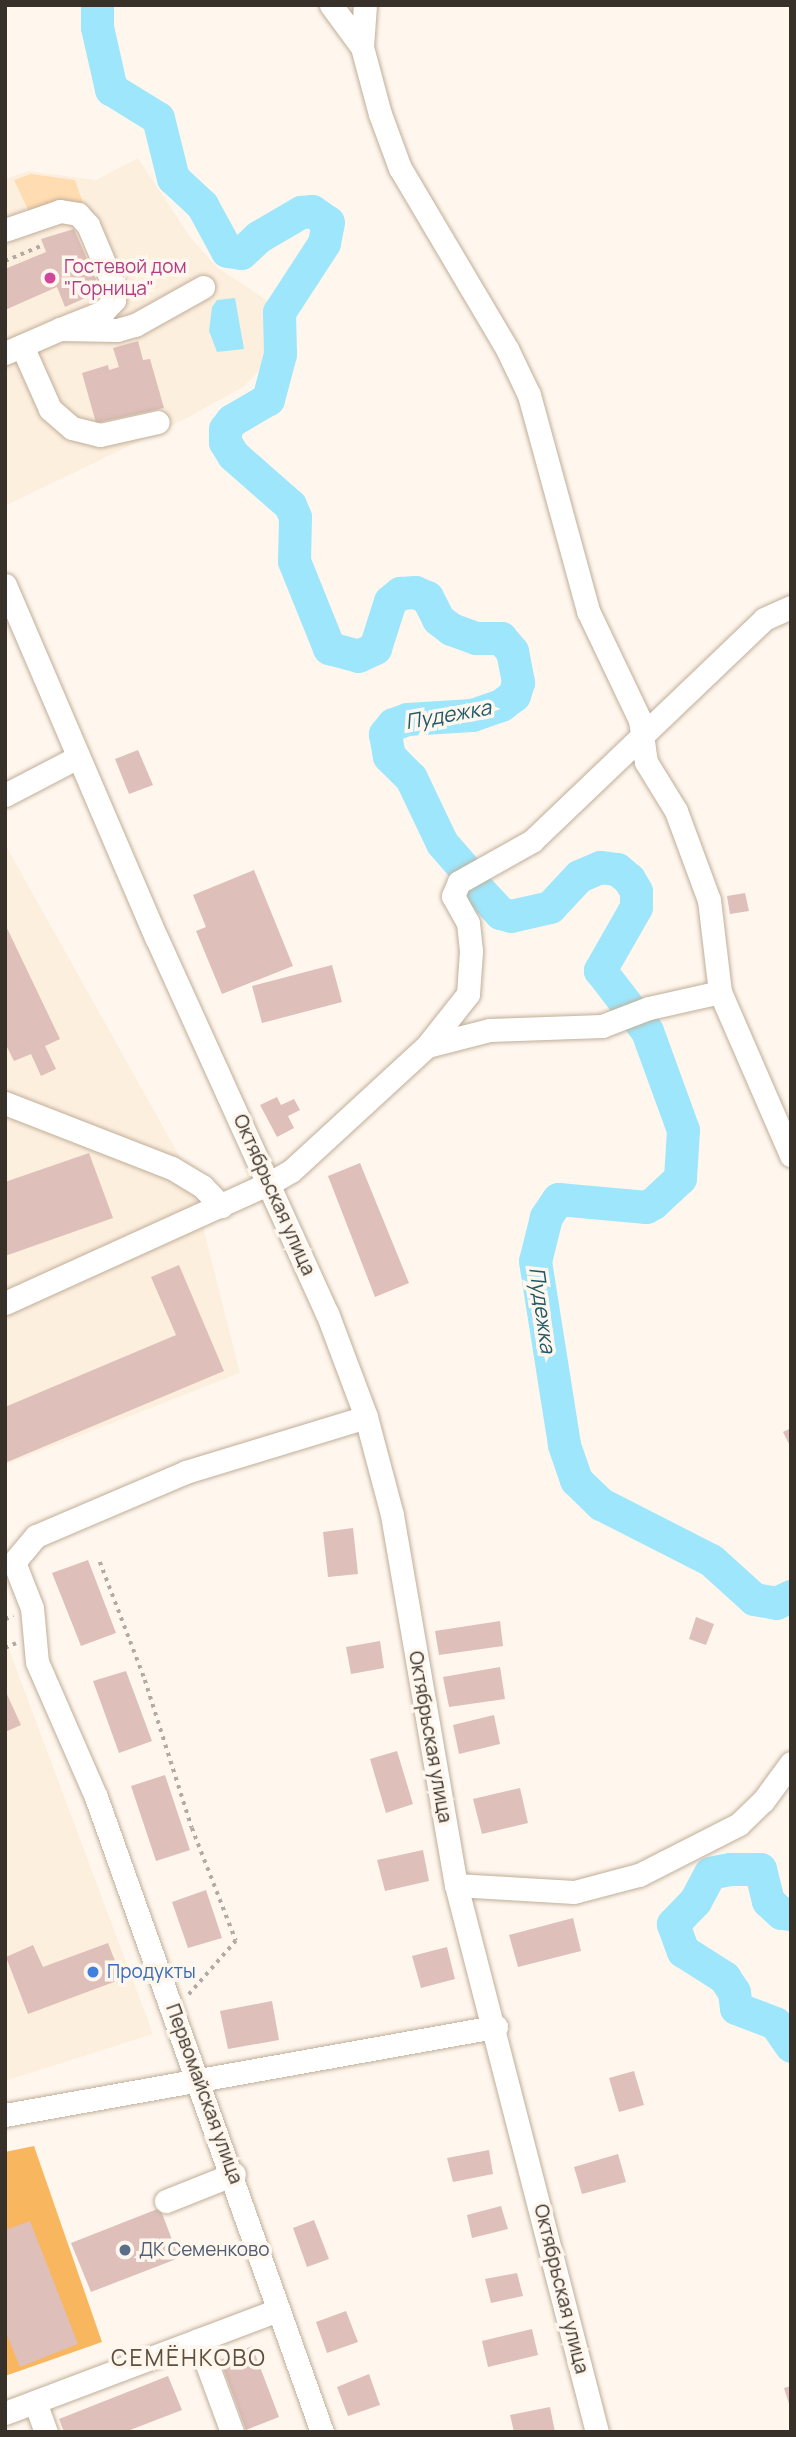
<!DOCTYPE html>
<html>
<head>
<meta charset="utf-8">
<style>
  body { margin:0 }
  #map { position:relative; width:796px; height:2437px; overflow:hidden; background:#fff7ee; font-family:Manrope,sans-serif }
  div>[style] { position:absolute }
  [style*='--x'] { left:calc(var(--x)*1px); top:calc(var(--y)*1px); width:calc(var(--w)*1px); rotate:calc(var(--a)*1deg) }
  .built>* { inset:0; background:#fdefde }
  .green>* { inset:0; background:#ffdcb1 }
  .forest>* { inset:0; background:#f8b75f }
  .water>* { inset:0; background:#9ee6fb }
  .river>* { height:33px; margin:-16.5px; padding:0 16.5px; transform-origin:16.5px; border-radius:16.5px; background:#9ee6fb }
  .building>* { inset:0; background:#debfb9 }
  .path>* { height:3.5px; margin-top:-1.75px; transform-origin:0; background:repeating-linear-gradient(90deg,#b3aba3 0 3.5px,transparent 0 8.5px) }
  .roads { filter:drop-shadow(0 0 2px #c0ae99) drop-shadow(0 0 2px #c0ae99) }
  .minor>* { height:23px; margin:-11.5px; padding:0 11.5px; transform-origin:11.5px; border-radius:11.5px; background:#fff }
  .dots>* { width:19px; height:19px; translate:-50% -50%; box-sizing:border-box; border:4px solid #fff7ee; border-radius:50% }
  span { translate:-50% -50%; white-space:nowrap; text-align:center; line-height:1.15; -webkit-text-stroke:7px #fff7ee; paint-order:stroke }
  .hotel-label { font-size:19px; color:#b23c85 }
  .left { translate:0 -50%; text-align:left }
  .street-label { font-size:19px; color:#383129 }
  .shop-label { font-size:19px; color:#366cbe }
  .service-label { font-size:19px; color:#4e5e75 }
  .water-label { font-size:21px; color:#1f5968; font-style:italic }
  .quarter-label { font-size:23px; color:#5e4f3c; letter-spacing:2px }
  .frame { position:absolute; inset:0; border:7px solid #383129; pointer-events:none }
</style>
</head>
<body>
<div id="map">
  <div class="built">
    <i style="clip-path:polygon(138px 158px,190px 237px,218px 268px,268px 301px,264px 366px,243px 387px,189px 417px,7px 505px,5px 179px,29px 171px,96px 180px)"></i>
    <i style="clip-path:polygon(5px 844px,190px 1175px,240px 1373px,5px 1465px)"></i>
    <i style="clip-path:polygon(7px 1644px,153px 2034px,5px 2081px,5px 1645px)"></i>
  </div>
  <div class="green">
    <i style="clip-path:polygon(31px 174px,75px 180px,84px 206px,31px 216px,14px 180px)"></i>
  </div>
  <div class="forest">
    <i style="clip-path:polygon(34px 2146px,102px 2342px,5px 2376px,5px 2152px)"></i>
  </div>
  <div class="water">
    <i style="clip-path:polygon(235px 298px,244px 349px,217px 352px,209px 331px,212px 307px,217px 300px)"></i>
  </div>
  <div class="river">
    <i style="--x:97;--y:5;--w:22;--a:90"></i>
    <i style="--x:97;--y:27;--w:64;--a:77.3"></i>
    <i style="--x:111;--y:89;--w:55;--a:31.7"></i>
    <i style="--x:158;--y:118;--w:62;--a:76"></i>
    <i style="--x:173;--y:178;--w:40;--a:43"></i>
    <i style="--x:202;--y:205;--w:52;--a:61.5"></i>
    <i style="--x:227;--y:251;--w:14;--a:8"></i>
    <i style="--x:241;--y:253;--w:23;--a:-43"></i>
    <i style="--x:258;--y:237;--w:50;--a:-30.2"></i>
    <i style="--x:301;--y:212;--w:11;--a:-5"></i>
    <i style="--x:312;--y:211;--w:19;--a:35"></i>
    <i style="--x:328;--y:222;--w:21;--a:101"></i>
    <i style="--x:324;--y:243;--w:82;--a:123.1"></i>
    <i style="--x:279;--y:312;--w:42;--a:88.6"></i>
    <i style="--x:280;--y:354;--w:47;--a:104.9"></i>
    <i style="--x:268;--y:399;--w:42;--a:149.7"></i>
    <i style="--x:232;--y:420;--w:11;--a:128"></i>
    <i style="--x:225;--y:429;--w:13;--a:90"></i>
    <i style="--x:225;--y:442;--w:15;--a:58"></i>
    <i style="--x:233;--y:455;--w:76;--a:41.3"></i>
    <i style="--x:290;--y:505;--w:13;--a:67"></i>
    <i style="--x:295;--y:517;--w:44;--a:91.3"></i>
    <i style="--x:294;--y:561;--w:94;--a:68.1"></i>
    <i style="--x:329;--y:648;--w:30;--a:15"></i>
    <i style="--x:358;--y:656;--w:19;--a:-25"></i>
    <i style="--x:375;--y:648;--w:49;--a:-72.3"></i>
    <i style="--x:390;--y:601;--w:13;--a:-39"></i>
    <i style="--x:400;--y:593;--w:15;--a:-4"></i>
    <i style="--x:415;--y:592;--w:13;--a:23"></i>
    <i style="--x:427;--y:597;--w:25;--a:63"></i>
    <i style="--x:438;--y:619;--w:16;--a:38"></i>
    <i style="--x:451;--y:629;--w:27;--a:20"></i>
    <i style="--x:476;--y:638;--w:25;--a:0"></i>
    <i style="--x:501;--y:638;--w:17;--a:50"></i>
    <i style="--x:512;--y:651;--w:32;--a:79"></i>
    <i style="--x:518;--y:682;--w:14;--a:107"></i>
    <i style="--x:514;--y:695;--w:16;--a:142"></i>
    <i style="--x:501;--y:705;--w:31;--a:161"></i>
    <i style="--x:472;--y:715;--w:65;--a:176.5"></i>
    <i style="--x:407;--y:719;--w:15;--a:160"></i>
    <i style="--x:393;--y:724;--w:13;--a:129"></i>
    <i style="--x:385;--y:734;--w:22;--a:80"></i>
    <i style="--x:389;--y:756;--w:31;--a:45"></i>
    <i style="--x:411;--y:778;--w:72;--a:64.5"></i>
    <i style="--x:442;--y:843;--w:32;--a:49"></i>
    <i style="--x:478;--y:889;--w:33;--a:47"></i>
    <i style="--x:500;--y:913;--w:11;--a:15"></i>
    <i style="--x:511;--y:916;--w:40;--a:-13"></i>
    <i style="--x:550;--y:907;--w:42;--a:-46.9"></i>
    <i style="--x:579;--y:876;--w:23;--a:-23"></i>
    <i style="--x:600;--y:867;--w:17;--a:7"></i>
    <i style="--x:617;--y:869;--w:16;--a:40"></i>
    <i style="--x:629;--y:879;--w:14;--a:60"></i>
    <i style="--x:636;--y:891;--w:16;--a:90"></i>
    <i style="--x:636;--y:907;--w:73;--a:119.7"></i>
    <i style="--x:600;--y:970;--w:77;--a:52.4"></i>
    <i style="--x:647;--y:1031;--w:105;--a:70"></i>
    <i style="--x:683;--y:1130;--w:48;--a:93.6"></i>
    <i style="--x:680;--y:1178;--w:37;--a:137"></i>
    <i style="--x:653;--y:1203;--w:8;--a:150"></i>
    <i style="--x:646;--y:1207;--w:88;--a:-174.8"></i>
    <i style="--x:558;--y:1199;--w:22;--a:124"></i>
    <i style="--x:546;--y:1217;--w:45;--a:104"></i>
    <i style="--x:535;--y:1261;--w:186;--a:81"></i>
    <i style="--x:564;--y:1445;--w:37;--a:71"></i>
    <i style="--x:576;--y:1480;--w:35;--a:44"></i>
    <i style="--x:601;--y:1504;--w:123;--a:27"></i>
    <i style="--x:711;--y:1560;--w:58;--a:42.2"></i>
    <i style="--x:754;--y:1599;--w:22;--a:10"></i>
    <i style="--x:776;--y:1603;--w:17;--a:-25"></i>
    <i style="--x:791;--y:1914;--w:10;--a:-174"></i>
    <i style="--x:781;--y:1913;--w:18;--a:-137"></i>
    <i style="--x:768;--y:1901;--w:33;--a:-104"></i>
    <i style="--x:760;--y:1869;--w:30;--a:180"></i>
    <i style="--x:730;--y:1869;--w:20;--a:169"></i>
    <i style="--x:710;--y:1873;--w:32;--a:118"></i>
    <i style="--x:695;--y:1901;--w:32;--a:134"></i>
    <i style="--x:673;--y:1924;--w:29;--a:70"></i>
    <i style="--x:683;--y:1951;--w:49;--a:32.4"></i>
    <i style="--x:724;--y:1977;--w:18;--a:56"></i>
    <i style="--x:734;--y:1992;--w:16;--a:83"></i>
    <i style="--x:736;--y:2008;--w:42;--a:21"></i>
    <i style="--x:775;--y:2023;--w:28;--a:55"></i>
  </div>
  <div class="building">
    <i style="clip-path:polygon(74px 229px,101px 291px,65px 307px,57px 287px,5px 310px,5px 269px,46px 252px,41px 239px)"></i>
    <i style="clip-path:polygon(138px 341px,143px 360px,150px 359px,164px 408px,96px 423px,82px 373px,108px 365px,109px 370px,119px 367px,113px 348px)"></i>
    <i style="clip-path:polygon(138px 750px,153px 785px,129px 794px,115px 759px)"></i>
    <i style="clip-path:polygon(254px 870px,293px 966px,222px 994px,196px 931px,206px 927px,193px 895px)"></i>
    <i style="clip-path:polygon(745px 893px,749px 911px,730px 914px,727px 896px)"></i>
    <i style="clip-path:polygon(5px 924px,60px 1039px,45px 1046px,56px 1069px,41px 1076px,31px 1054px,14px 1061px,5px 1043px)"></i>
    <i style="clip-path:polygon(332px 965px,342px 1002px,262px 1023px,252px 986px)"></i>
    <i style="clip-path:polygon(277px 1097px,281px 1105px,294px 1099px,300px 1110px,288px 1116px,294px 1128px,277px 1137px,260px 1105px)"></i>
    <i style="clip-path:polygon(89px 1153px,113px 1218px,5px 1256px,5px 1182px)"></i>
    <i style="clip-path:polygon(360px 1163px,409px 1283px,375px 1297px,328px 1176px)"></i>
    <i style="clip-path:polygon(179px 1265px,224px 1371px,5px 1463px,5px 1407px,176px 1335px,151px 1277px)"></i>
    <i style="clip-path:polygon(791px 1428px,791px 1448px,783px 1432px)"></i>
    <i style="clip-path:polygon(353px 1528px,358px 1574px,328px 1577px,323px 1532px)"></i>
    <i style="clip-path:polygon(88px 1560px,116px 1633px,81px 1646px,52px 1573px)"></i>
    <i style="clip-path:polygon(696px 1617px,714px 1624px,706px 1645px,689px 1639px)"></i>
    <i style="clip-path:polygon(500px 1621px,503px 1646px,439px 1655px,435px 1631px)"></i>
    <i style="clip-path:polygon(380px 1641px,384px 1668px,351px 1674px,346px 1647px)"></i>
    <i style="clip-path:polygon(500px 1667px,505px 1699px,449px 1707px,443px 1677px)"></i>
    <i style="clip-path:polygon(126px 1671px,152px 1741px,119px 1753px,93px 1681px)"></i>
    <i style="clip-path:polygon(5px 1690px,21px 1725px,5px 1732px)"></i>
    <i style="clip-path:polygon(494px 1715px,500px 1744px,459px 1754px,453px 1725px)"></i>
    <i style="clip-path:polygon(397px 1751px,413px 1804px,386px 1813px,370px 1759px)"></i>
    <i style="clip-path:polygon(165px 1775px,190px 1850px,156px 1861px,131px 1786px)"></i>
    <i style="clip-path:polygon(520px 1788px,528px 1823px,482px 1834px,473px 1799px)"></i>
    <i style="clip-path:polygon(423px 1850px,429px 1881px,385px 1891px,377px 1860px)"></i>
    <i style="clip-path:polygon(206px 1890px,222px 1938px,188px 1948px,172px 1902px)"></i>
    <i style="clip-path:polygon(573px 1918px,581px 1951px,518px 1967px,509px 1935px)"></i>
    <i style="clip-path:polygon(108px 1943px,122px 1979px,28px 2014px,6px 1957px,33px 1945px,43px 1967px)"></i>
    <i style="clip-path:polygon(447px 1947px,455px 1979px,421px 1988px,412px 1956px)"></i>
    <i style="clip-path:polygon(272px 2001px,279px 2040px,228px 2049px,220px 2011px)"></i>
    <i style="clip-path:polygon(634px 2071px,644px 2105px,619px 2112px,609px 2078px)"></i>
    <i style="clip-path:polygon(489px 2150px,493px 2174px,453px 2182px,447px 2158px)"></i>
    <i style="clip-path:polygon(618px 2154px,626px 2182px,582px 2194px,574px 2167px)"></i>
    <i style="clip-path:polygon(501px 2206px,508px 2229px,472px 2238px,467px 2215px)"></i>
    <i style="clip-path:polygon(160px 2208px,179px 2258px,91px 2292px,71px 2243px)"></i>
    <i style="clip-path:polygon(314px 2220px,329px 2259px,307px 2267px,293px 2228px)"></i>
    <i style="clip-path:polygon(30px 2221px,78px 2344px,20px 2367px,5px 2330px,5px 2230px)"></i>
    <i style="clip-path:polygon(517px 2273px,523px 2296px,491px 2303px,485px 2279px)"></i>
    <i style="clip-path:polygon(346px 2311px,358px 2342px,327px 2353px,316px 2322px)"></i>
    <i style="clip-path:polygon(532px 2329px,538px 2355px,488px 2367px,482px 2341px)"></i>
    <i style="clip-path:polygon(252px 2346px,279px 2417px,246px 2430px,220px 2360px)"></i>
    <i style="clip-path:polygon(369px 2374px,380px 2405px,348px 2416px,337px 2387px)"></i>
    <i style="clip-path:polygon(168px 2376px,182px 2410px,125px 2432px,64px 2432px,59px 2419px)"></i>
    <i style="clip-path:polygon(791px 2386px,791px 2407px,790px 2407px,784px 2388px)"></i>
    <i style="clip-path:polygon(550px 2407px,555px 2432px,514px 2432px,510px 2415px)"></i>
  </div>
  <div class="path">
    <i style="--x:5;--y:261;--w:41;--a:-22.8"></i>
    <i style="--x:100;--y:1562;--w:126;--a:69.1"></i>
    <i style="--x:145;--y:1680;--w:155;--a:72.4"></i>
    <i style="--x:192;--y:1828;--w:121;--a:68.7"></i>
    <i style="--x:236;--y:1941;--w:74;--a:131.2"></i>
    <i style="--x:5;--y:1619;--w:9;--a:-18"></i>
    <i style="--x:5;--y:1648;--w:12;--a:-24"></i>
  </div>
  <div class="roads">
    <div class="minor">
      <i style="--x:331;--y:5;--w:52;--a:53.6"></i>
      <i style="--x:365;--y:5;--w:42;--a:94.1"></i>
      <i style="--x:362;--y:47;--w:69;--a:75"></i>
      <i style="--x:380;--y:114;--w:58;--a:69.7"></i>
      <i style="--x:400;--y:168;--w:210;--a:59.4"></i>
      <i style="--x:507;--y:349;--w:51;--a:64.4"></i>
      <i style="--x:529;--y:395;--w:224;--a:74.7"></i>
      <i style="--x:588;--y:611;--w:121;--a:64.5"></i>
      <i style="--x:640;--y:720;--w:42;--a:81.9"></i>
      <i style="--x:646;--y:762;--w:57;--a:58.5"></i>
      <i style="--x:676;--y:811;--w:95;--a:69.7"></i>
      <i style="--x:709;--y:900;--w:93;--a:83.2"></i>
      <i style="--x:5;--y:230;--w:58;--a:-19.1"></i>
      <i style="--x:60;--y:211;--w:18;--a:9"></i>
      <i style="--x:78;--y:214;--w:15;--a:48"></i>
      <i style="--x:88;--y:225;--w:64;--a:67"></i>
      <i style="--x:113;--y:284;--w:16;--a:86"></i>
      <i style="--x:114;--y:300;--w:16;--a:133"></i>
      <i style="--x:103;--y:312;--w:46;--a:158.4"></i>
      <i style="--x:22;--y:346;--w:69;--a:66"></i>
      <i style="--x:50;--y:409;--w:29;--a:41"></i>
      <i style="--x:72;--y:428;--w:29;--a:14"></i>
      <i style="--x:100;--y:435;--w:59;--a:-12.6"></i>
      <i style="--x:5;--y:353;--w:60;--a:-23.6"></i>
      <i style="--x:60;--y:329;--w:57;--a:1"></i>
      <i style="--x:117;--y:330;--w:19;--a:-16"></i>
      <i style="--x:135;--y:325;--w:78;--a:-29.2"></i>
      <i style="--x:5;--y:585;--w:385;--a:66.8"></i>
      <i style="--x:157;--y:939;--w:411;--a:65.6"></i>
      <i style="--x:327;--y:1313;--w:111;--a:69.4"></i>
      <i style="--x:366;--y:1417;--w:101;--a:75.1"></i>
      <i style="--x:392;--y:1515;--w:375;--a:80.2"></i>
      <i style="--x:456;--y:1885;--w:565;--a:75.55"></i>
      <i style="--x:5;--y:795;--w:82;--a:-27.5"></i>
      <i style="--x:427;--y:1046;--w:66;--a:-51.7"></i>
      <i style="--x:468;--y:994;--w:43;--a:-86"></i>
      <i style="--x:471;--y:951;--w:28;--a:-96"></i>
      <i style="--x:468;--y:923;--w:31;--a:-119"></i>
      <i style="--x:453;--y:896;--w:15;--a:-67"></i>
      <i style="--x:459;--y:882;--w:84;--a:-29.3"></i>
      <i style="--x:532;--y:841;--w:321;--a:-43.7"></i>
      <i style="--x:764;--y:619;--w:30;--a:-24"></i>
      <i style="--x:5;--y:1103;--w:179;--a:21.3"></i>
      <i style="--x:172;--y:1168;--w:35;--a:31"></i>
      <i style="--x:202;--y:1186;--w:28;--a:46"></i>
      <i style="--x:5;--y:1303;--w:291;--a:-24.4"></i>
      <i style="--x:270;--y:1183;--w:24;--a:-30"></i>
      <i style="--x:291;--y:1171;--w:185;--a:-42.6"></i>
      <i style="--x:427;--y:1046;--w:65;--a:-14.3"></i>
      <i style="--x:490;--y:1030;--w:112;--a:-2"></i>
      <i style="--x:602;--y:1026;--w:50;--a:-21"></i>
      <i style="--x:649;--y:1008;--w:73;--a:-12.7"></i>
      <i style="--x:720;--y:992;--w:178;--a:66.5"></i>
      <i style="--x:456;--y:1885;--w:118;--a:3.4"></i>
      <i style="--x:574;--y:1892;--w:67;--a:-14.7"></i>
      <i style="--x:639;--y:1875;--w:112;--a:-27"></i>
      <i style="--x:739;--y:1824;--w:33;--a:-44"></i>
      <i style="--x:763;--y:1801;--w:47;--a:-53.6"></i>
      <i style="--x:5;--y:2115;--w:499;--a:-10.2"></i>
      <i style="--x:166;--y:2201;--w:73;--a:-21.7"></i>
      <i style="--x:198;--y:2340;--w:98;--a:69.7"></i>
      <i style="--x:35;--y:2402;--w:32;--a:70"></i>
      <i style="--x:5;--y:2413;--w:291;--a:-20.7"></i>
      <i style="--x:322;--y:2432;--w:674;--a:-109.59"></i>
      <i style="--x:96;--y:1797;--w:147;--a:-113.6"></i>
      <i style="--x:37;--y:1662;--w:54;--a:-95.3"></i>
      <i style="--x:32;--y:1608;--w:49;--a:-111.4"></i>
      <i style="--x:14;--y:1562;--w:34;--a:-50"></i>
      <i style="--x:36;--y:1536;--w:163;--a:-23.1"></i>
      <i style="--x:186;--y:1472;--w:188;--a:-17"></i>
    </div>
  </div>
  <div class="dots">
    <i style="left:50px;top:278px;background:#d1479c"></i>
    <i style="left:93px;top:1972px;background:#3f7fe0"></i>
    <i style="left:125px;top:2250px;background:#5c6f8a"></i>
  </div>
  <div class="hotel-label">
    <span class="left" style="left:64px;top:278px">Гостевой дом<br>"Горница"</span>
  </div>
  <div class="street-label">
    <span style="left:274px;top:1195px;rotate:66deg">Октябрьская улица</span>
    <span style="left:430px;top:1737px;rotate:80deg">Октябрьская улица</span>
    <span style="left:204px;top:2094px;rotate:70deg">Первомайская улица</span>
    <span style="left:561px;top:2289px;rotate:76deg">Октябрьская улица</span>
  </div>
  <div class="shop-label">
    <span class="left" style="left:107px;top:1972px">Продукты</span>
  </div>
  <div class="service-label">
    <span class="left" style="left:139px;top:2250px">ДК Семенково</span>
  </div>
  <div class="water-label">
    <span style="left:448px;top:714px;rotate:-10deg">Пудежка</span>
    <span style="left:543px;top:1310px;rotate:82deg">Пудежка</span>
  </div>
  <div class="quarter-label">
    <span style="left:189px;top:2357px">СЕМЁНКОВО</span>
  </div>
  <div class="frame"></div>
</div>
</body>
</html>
